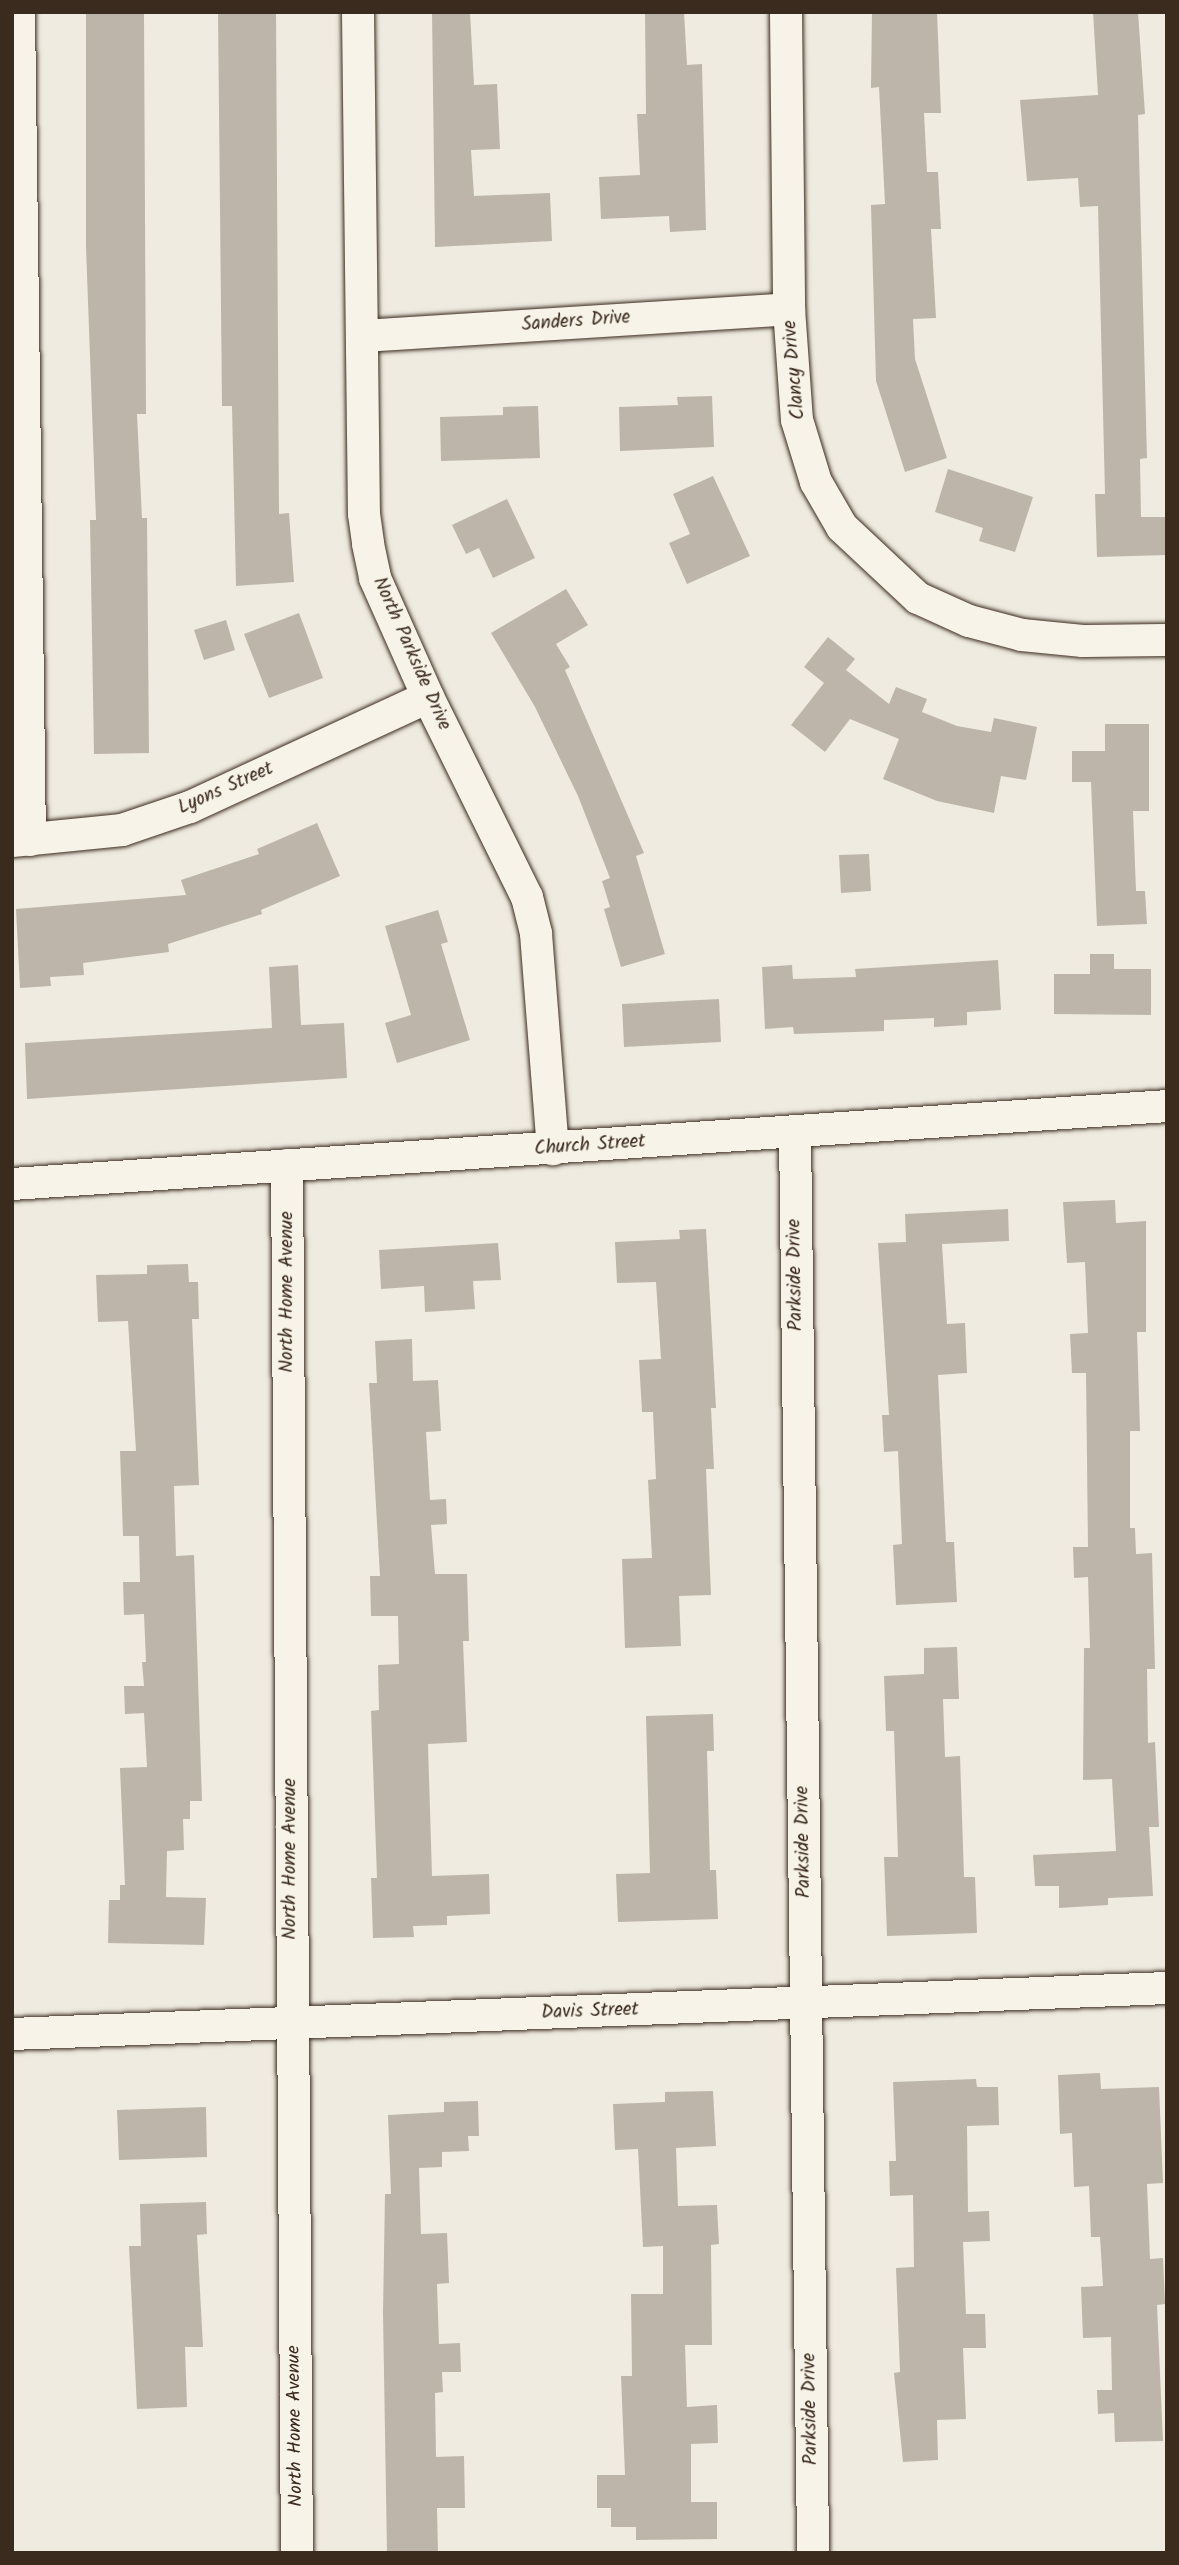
<!DOCTYPE html>
<html>
<head>
<meta charset="utf-8">
<style>
  body { margin:0 }
  #map { position:relative; width:1179px; height:2565px; overflow:hidden; background:#efebe0; font-family:Kalam,sans-serif }
  div>[style] { position:absolute }
  [style*='--x'] { left:calc(var(--x)*1px); top:calc(var(--y)*1px); width:calc(var(--w)*1px); rotate:calc(var(--a)*1deg) }
  .building>* { inset:0; background:#bdb5aa }
  .roads { filter:drop-shadow(0 0 2px #3b2a1e) drop-shadow(0 0 2px #3b2a1e) }
  .minor>* { height:32px; margin:-16px; padding:0 16px; transform-origin:16px; border-radius:16px; background:#f7f3e8 }
  span { translate:-50% -50%; white-space:nowrap; text-align:center; line-height:1.15; -webkit-text-stroke:5px #f7f3e8; paint-order:stroke }
  .street-label { font-size:19px; color:#3b2a1e }
  .frame { position:absolute; inset:0; border:14px solid #3b2a1e; pointer-events:none }
</style>
</head>
<body>
<div id="map">
  <div class="building">
    <i style="clip-path:polygon(218px 12px,276px 12px,279px 514px,289px 513px,294px 582px,236px 586px,232px 406px,222px 406px)"></i>
    <i style="clip-path:polygon(432px 12px,470px 12px,474px 85px,497px 84px,500px 149px,471px 150px,474px 196px,550px 193px,552px 241px,435px 247px)"></i>
    <i style="clip-path:polygon(645px 12px,684px 12px,687px 65px,702px 64px,706px 230px,670px 232px,669px 216px,601px 219px,599px 177px,640px 175px,637px 114px,646px 114px)"></i>
    <i style="clip-path:polygon(872px 12px,937px 12px,941px 113px,924px 113px,927px 172px,938px 172px,941px 229px,931px 229px,936px 318px,913px 319px,915px 359px,947px 458px,905px 472px,876px 381px,871px 205px,885px 204px,879px 87px,871px 88px)"></i>
    <i style="clip-path:polygon(1093px 12px,1138px 12px,1145px 114px,1138px 115px,1147px 458px,1140px 459px,1141px 517px,1167px 517px,1167px 555px,1097px 557px,1095px 494px,1105px 494px,1098px 206px,1080px 207px,1078px 178px,1027px 181px,1020px 100px,1098px 95px)"></i>
    <i style="clip-path:polygon(86px 14px,144px 14px,146px 414px,137px 414px,142px 518px,147px 518px,149px 753px,94px 754px,90px 520px,96px 520px,86px 247px)"></i>
    <i style="clip-path:polygon(712px 396px,714px 447px,620px 451px,619px 407px,678px 405px,677px 397px)"></i>
    <i style="clip-path:polygon(538px 406px,540px 458px,441px 461px,440px 417px,503px 415px,503px 407px)"></i>
    <i style="clip-path:polygon(948px 469px,1033px 497px,1015px 552px,979px 541px,983px 528px,935px 512px)"></i>
    <i style="clip-path:polygon(713px 476px,750px 556px,687px 584px,669px 543px,690px 534px,673px 494px)"></i>
    <i style="clip-path:polygon(507px 499px,535px 558px,493px 578px,479px 548px,466px 554px,452px 525px)"></i>
    <i style="clip-path:polygon(566px 589px,588px 625px,556px 644px,570px 667px,565px 670px,644px 853px,636px 856px,665px 954px,621px 967px,604px 909px,610px 907px,602px 881px,610px 878px,578px 796px,535px 707px,491px 633px)"></i>
    <i style="clip-path:polygon(299px 613px,323px 678px,269px 698px,244px 634px)"></i>
    <i style="clip-path:polygon(226px 620px,235px 650px,204px 660px,194px 630px)"></i>
    <i style="clip-path:polygon(828px 637px,855px 659px,846px 670px,889px 704px,896px 687px,927px 699px,922px 712px,957px 726px,991px 732px,994px 718px,1037px 727px,1026px 780px,1001px 776px,994px 813px,937px 801px,883px 779px,899px 739px,850px 719px,825px 752px,791px 725px,824px 683px,804px 667px)"></i>
    <i style="clip-path:polygon(1105px 724px,1149px 724px,1149px 811px,1133px 811px,1136px 891px,1145px 891px,1147px 924px,1097px 926px,1091px 782px,1072px 782px,1072px 751px,1105px 751px)"></i>
    <i style="clip-path:polygon(317px 823px,340px 876px,261px 910px,262px 914px,168px 944px,169px 952px,83px 963px,84px 975px,50px 977px,51px 986px,20px 988px,16px 909px,186px 895px,181px 880px,259px 854px,257px 849px)"></i>
    <i style="clip-path:polygon(869px 854px,871px 891px,841px 893px,839px 855px)"></i>
    <i style="clip-path:polygon(438px 910px,448px 942px,441px 944px,470px 1040px,397px 1063px,385px 1023px,411px 1015px,385px 926px)"></i>
    <i style="clip-path:polygon(1090px 954px,1114px 954px,1114px 969px,1151px 969px,1151px 1015px,1054px 1014px,1054px 974px,1090px 974px)"></i>
    <i style="clip-path:polygon(998px 960px,1001px 1010px,967px 1012px,967px 1025px,934px 1027px,934px 1018px,884px 1020px,884px 1031px,794px 1034px,793px 1027px,765px 1029px,762px 967px,792px 965px,793px 979px,856px 977px,855px 969px)"></i>
    <i style="clip-path:polygon(298px 965px,301px 1025px,344px 1023px,347px 1078px,27px 1099px,25px 1043px,272px 1028px,269px 967px)"></i>
    <i style="clip-path:polygon(719px 999px,721px 1042px,624px 1047px,622px 1004px)"></i>
    <i style="clip-path:polygon(1115px 1200px,1116px 1223px,1146px 1221px,1146px 1332px,1137px 1332px,1140px 1431px,1130px 1431px,1130px 1528px,1135px 1528px,1136px 1554px,1152px 1553px,1155px 1669px,1147px 1669px,1148px 1743px,1155px 1742px,1159px 1827px,1149px 1827px,1153px 1896px,1108px 1898px,1108px 1905px,1059px 1908px,1059px 1886px,1035px 1886px,1033px 1855px,1116px 1851px,1112px 1779px,1083px 1780px,1084px 1648px,1090px 1648px,1088px 1577px,1074px 1578px,1073px 1547px,1088px 1547px,1086px 1373px,1072px 1373px,1070px 1334px,1088px 1333px,1085px 1262px,1067px 1263px,1063px 1202px)"></i>
    <i style="clip-path:polygon(1008px 1209px,1009px 1241px,942px 1244px,947px 1324px,965px 1323px,967px 1373px,938px 1375px,946px 1542px,954px 1542px,957px 1602px,896px 1605px,893px 1545px,902px 1544px,898px 1451px,884px 1452px,882px 1415px,889px 1415px,878px 1243px,906px 1242px,905px 1214px)"></i>
    <i style="clip-path:polygon(706px 1229px,716px 1408px,711px 1408px,714px 1469px,706px 1469px,711px 1595px,679px 1596px,681px 1646px,625px 1648px,622px 1559px,652px 1558px,648px 1480px,656px 1479px,653px 1412px,642px 1412px,639px 1360px,661px 1359px,656px 1282px,617px 1283px,615px 1242px,680px 1239px,679px 1230px)"></i>
    <i style="clip-path:polygon(498px 1243px,501px 1280px,473px 1281px,475px 1309px,425px 1312px,424px 1286px,381px 1289px,379px 1250px)"></i>
    <i style="clip-path:polygon(188px 1264px,189px 1282px,198px 1282px,199px 1319px,192px 1319px,199px 1485px,174px 1486px,176px 1556px,194px 1555px,202px 1801px,190px 1801px,190px 1819px,183px 1819px,184px 1850px,167px 1851px,166px 1897px,206px 1898px,204px 1945px,108px 1943px,109px 1900px,120px 1900px,120px 1885px,125px 1885px,120px 1768px,147px 1767px,144px 1713px,125px 1714px,124px 1686px,144px 1686px,142px 1662px,146px 1662px,144px 1614px,124px 1615px,123px 1582px,140px 1582px,139px 1536px,123px 1536px,120px 1451px,136px 1451px,128px 1321px,98px 1322px,96px 1275px,147px 1274px,147px 1265px)"></i>
    <i style="clip-path:polygon(412px 1339px,413px 1381px,438px 1380px,441px 1431px,426px 1432px,430px 1500px,446px 1499px,447px 1524px,431px 1525px,435px 1574px,467px 1574px,469px 1641px,463px 1641px,467px 1742px,428px 1744px,432px 1876px,489px 1874px,490px 1914px,447px 1916px,447px 1925px,413px 1926px,414px 1937px,373px 1938px,371px 1878px,377px 1878px,371px 1711px,379px 1710px,378px 1665px,399px 1664px,398px 1616px,371px 1616px,370px 1576px,380px 1576px,369px 1383px,377px 1383px,375px 1341px)"></i>
    <i style="clip-path:polygon(957px 1647px,959px 1699px,943px 1699px,945px 1757px,960px 1756px,964px 1877px,975px 1877px,977px 1933px,887px 1936px,884px 1857px,898px 1857px,894px 1731px,886px 1731px,884px 1676px,924px 1674px,924px 1648px)"></i>
    <i style="clip-path:polygon(713px 1714px,714px 1751px,707px 1751px,710px 1870px,716px 1870px,718px 1919px,618px 1922px,616px 1874px,650px 1873px,646px 1716px)"></i>
    <i style="clip-path:polygon(1100px 2073px,1101px 2089px,1159px 2087px,1163px 2183px,1147px 2184px,1150px 2259px,1163px 2258px,1165px 2304px,1157px 2305px,1163px 2441px,1115px 2442px,1114px 2413px,1098px 2414px,1097px 2390px,1112px 2390px,1111px 2337px,1083px 2338px,1081px 2287px,1103px 2286px,1100px 2237px,1091px 2237px,1089px 2186px,1074px 2187px,1072px 2133px,1060px 2134px,1058px 2075px)"></i>
    <i style="clip-path:polygon(976px 2079px,977px 2087px,998px 2087px,999px 2125px,967px 2126px,968px 2212px,989px 2211px,990px 2241px,963px 2242px,966px 2314px,985px 2314px,986px 2348px,963px 2348px,966px 2419px,937px 2420px,938px 2460px,903px 2462px,894px 2373px,900px 2372px,896px 2268px,914px 2267px,913px 2195px,890px 2196px,889px 2161px,896px 2161px,893px 2082px)"></i>
    <i style="clip-path:polygon(713px 2091px,716px 2146px,676px 2148px,678px 2206px,717px 2205px,719px 2244px,711px 2245px,712px 2345px,685px 2345px,687px 2407px,717px 2405px,718px 2443px,691px 2444px,691px 2502px,717px 2502px,717px 2539px,636px 2540px,636px 2527px,611px 2527px,611px 2508px,597px 2508px,597px 2475px,625px 2475px,621px 2376px,632px 2376px,631px 2294px,663px 2294px,663px 2246px,643px 2247px,638px 2149px,615px 2150px,613px 2104px,665px 2102px,665px 2092px)"></i>
    <i style="clip-path:polygon(478px 2101px,479px 2136px,468px 2136px,469px 2151px,442px 2152px,442px 2167px,419px 2168px,421px 2234px,447px 2233px,449px 2283px,437px 2284px,439px 2344px,460px 2343px,461px 2372px,442px 2372px,443px 2392px,435px 2393px,436px 2457px,464px 2456px,465px 2508px,437px 2508px,438px 2553px,387px 2553px,383px 2313px,385px 2194px,391px 2194px,388px 2115px,444px 2112px,444px 2102px)"></i>
    <i style="clip-path:polygon(206px 2107px,207px 2157px,119px 2160px,117px 2110px)"></i>
    <i style="clip-path:polygon(206px 2202px,207px 2234px,197px 2235px,203px 2347px,185px 2347px,187px 2407px,137px 2409px,129px 2246px,141px 2246px,140px 2204px)"></i>
  </div>
  <div class="roads">
    <div class="minor">
      <i style="--x:19;--y:12;--w:828;--a:89.24"></i>
      <i style="--x:358;--y:12;--w:502;--a:89.32"></i>
      <i style="--x:364;--y:514;--w:30;--a:82"></i>
      <i style="--x:368;--y:544;--w:35;--a:78"></i>
      <i style="--x:375;--y:578;--w:130;--a:66"></i>
      <i style="--x:428;--y:697;--w:223;--a:63.7"></i>
      <i style="--x:527;--y:897;--w:38;--a:76"></i>
      <i style="--x:536;--y:934;--w:216;--a:85.5"></i>
      <i style="--x:786;--y:12;--w:297;--a:89.4"></i>
      <i style="--x:789;--y:309;--w:111;--a:85.9"></i>
      <i style="--x:797;--y:420;--w:65;--a:73"></i>
      <i style="--x:816;--y:482;--w:52;--a:60"></i>
      <i style="--x:842;--y:527;--w:104;--a:43.1"></i>
      <i style="--x:918;--y:598;--w:56;--a:24.3"></i>
      <i style="--x:969;--y:621;--w:55;--a:14.8"></i>
      <i style="--x:1022;--y:635;--w:61;--a:5.6"></i>
      <i style="--x:1083;--y:641;--w:84;--a:-0.7"></i>
      <i style="--x:363;--y:336;--w:427;--a:-3.6"></i>
      <i style="--x:12;--y:841;--w:111;--a:-5.7"></i>
      <i style="--x:122;--y:830;--w:72;--a:-18.7"></i>
      <i style="--x:190;--y:807;--w:262;--a:-24.8"></i>
      <i style="--x:795;--y:1131;--w:1422;--a:89.27"></i>
      <i style="--x:287;--y:1165;--w:1388;--a:89.59"></i>
      <i style="--x:12;--y:1184;--w:1158;--a:-3.86"></i>
      <i style="--x:12;--y:2034;--w:1156;--a:-2.28"></i>
    </div>
  </div>
  <div class="street-label">
    <span style="left:576px;top:322px;rotate:-4deg">Sanders Drive</span>
    <span style="left:795px;top:370px;rotate:-95deg">Clancy Drive</span>
    <span style="left:411px;top:654px;rotate:66deg">North Parkside Drive</span>
    <span style="left:226px;top:789px;rotate:-24deg">Lyons Street</span>
    <span style="left:590px;top:1146px;rotate:-4deg">Church Street</span>
    <span style="left:796px;top:1275px;rotate:-91deg">Parkside Drive</span>
    <span style="left:288px;top:1292px;rotate:-90deg">North Home Avenue</span>
    <span style="left:804px;top:1842px;rotate:-91deg">Parkside Drive</span>
    <span style="left:291px;top:1859px;rotate:-90deg">North Home Avenue</span>
    <span style="left:590px;top:2012px;rotate:-2deg">Davis Street</span>
    <span style="left:811px;top:2409px;rotate:-91deg">Parkside Drive</span>
    <span style="left:296px;top:2426px;rotate:-91deg">North Home Avenue</span>
  </div>
  <div class="frame"></div>
</div>
</body>
</html>
